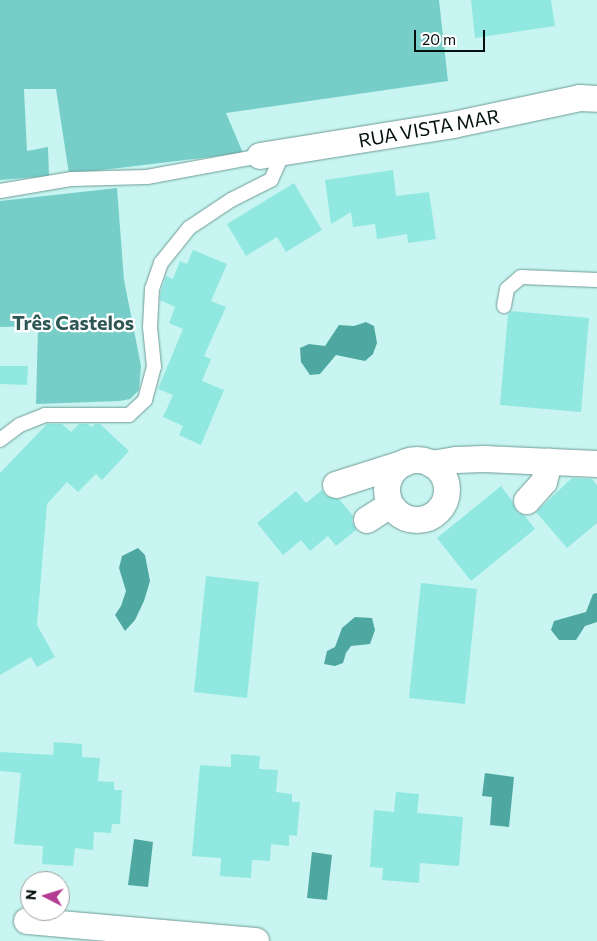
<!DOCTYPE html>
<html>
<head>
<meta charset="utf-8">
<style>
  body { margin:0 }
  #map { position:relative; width:597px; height:941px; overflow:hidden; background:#c8f5f1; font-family:Commissioner,sans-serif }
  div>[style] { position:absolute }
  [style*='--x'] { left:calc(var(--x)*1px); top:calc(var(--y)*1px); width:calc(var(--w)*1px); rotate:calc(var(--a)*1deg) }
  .green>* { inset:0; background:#77cec8 }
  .water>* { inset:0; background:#4fa7a1 }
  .building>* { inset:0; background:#90e8e1 }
  .roads { filter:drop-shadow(0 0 1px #6f9a96) drop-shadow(0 0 1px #6f9a96) }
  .service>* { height:14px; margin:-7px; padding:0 7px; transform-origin:7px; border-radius:7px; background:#fff }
  .minor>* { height:26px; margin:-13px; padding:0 13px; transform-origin:13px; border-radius:13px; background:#fff }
  .minor>.ring { margin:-13px; padding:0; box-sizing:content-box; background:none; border:26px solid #fff; border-radius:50% }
  span { translate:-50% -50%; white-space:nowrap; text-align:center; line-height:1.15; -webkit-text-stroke:4.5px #fff; paint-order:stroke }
  .street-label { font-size:19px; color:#02110f }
  .neighbourhood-label { font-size:20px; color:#2e5754; font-weight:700 }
  .north { position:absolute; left:20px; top:871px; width:50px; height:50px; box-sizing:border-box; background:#fff; border:1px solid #9aa09f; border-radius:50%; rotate:275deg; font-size:14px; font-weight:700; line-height:20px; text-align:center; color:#02110f }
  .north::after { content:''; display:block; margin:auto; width:18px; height:22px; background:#b23c93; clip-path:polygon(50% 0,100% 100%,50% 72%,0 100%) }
  .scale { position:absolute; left:414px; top:30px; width:71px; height:22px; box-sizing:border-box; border:2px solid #02110f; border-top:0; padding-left:6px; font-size:15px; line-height:18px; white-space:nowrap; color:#02110f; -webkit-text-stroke:4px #fff; paint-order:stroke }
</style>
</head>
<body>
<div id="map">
  <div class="green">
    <i style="clip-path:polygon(0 0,439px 0,448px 81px,226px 113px,243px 153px,69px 174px,56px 89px,24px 89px,27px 151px,48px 147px,49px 176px,0 180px)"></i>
    <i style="clip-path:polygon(117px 188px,124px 280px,141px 366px,139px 390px,130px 399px,120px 401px,36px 404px,38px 326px,0 327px,0 201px)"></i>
  </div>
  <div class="water">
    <i style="clip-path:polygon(366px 322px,374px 326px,377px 343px,373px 354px,365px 361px,336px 355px,320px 374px,310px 375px,301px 362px,300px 348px,309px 344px,325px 346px,339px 325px,354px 326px)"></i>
    <i style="clip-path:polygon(138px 548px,145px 555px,150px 581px,144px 601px,135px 620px,125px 631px,115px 615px,121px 606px,126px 591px,119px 568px,122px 556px)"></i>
    <i style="clip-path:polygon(597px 593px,597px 622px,585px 626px,576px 640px,559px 640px,551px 630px,554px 621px,586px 612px,593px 594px)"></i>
    <i style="clip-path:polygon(355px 617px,372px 618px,375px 630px,370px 644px,351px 646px,346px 653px,343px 663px,335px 666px,324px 664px,327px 651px,335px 647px,342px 628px)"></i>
    <i style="clip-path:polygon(485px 773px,514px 777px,509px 827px,490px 825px,492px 797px,482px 796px)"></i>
    <i style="clip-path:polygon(134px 839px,153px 842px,148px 887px,128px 885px)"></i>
    <i style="clip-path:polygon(312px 852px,332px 855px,327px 900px,307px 898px)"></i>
  </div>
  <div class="building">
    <i style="clip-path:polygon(471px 0,551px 0,555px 26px,475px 38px)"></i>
    <i style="clip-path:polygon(393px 170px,396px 196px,429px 192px,436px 239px,408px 243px,407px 234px,377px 239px,375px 224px,353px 227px,351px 212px,331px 224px,325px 180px)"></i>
    <i style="clip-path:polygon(294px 183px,322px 230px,286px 252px,277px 237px,246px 256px,227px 224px)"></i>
    <i style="clip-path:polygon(193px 250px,227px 264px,211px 301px,226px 307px,204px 356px,211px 359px,202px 381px,224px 390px,201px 445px,179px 435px,183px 426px,163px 417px,173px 395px,158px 389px,183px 329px,169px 323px,175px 307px,160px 300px,161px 291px,166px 276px,173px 279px,180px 261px,187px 264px)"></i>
    <i style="clip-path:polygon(511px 311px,589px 318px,581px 412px,500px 405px,508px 314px)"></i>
    <i style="clip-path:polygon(0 366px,28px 366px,27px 385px,0 384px)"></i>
    <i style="clip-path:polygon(47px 424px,62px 424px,71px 432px,79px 424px,88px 424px,92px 427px,95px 424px,100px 424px,129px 451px,102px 480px,96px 474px,78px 492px,67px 482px,47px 504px,37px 625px,55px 657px,37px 667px,31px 657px,0 675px,0 473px)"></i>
    <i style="clip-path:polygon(572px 478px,592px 479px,597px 485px,597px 523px,567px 548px,536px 512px)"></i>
    <i style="clip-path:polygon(501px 486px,512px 501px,517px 512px,525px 516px,535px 529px,471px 581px,437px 538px)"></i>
    <i style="clip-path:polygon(322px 490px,326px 496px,339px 499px,353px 516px,352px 521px,356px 530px,336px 546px,328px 536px,310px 551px,301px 540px,283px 555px,257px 523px,296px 491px,306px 503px)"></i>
    <i style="clip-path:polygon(206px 576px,259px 582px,247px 698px,194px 692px)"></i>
    <i style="clip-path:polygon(421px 583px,477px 589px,465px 704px,409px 698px)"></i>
    <i style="clip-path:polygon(54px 742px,82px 744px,82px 757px,100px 758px,98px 781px,114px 782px,114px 790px,122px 790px,120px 824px,112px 824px,111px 833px,94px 832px,93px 850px,75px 848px,73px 866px,42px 864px,43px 846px,14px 844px,21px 773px,0 771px,0 752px,53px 755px)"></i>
    <i style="clip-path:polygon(231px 754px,260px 756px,259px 769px,278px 770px,276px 792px,292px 794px,292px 802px,300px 802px,297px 836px,289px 835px,289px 846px,271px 844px,270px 861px,252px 860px,251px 878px,220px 876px,221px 858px,192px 856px,200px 765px,231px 767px)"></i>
    <i style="clip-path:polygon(396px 792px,419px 794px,417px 813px,463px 817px,459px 866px,420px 863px,419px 883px,382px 880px,383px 868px,370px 867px,374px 810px,394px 812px)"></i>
  </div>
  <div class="roads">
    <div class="service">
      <i style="--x:0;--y:191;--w:73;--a:-9.5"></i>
      <i style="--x:72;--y:179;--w:75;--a:-1.5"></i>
      <i style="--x:147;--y:177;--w:115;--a:-10.5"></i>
      <i style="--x:504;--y:306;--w:17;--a:-80"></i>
      <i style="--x:507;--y:289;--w:18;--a:-41"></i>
      <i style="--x:521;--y:277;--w:76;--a:2.3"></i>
      <i style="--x:0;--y:440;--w:25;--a:-37"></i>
      <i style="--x:20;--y:425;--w:27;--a:-22"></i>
      <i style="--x:45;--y:415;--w:84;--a:0"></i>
      <i style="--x:129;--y:415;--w:22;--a:-43"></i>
      <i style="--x:145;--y:400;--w:34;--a:-75"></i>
      <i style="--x:154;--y:367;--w:40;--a:-95.7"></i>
      <i style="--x:150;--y:327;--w:38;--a:-87"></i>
      <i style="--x:152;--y:289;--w:28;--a:-71"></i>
      <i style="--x:161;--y:263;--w:45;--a:-51.3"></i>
      <i style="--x:189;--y:228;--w:50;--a:-33.7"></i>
      <i style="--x:231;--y:200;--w:45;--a:-26.6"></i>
      <i style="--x:271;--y:180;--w:30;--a:-66"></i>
    </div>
    <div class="minor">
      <i style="--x:260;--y:156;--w:195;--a:-9.1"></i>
      <i style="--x:453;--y:125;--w:130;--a:-12"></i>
      <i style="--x:580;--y:98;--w:17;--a:3"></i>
      <i class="ring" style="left:387px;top:460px;width:34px;height:34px"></i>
      <i style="--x:431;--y:464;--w:25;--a:-9"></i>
      <i style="--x:456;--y:460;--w:28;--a:-2"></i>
      <i style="--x:484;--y:459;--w:113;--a:2.5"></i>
      <i style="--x:336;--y:485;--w:72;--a:-17.7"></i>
      <i style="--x:527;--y:501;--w:25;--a:-48"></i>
      <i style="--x:544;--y:482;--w:21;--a:-76"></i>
      <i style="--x:367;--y:520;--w:27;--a:-33"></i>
      <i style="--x:27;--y:921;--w:230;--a:5"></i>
    </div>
  </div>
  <div class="street-label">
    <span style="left:429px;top:128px;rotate:-10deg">RUA VISTA MAR</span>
  </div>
  <div class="neighbourhood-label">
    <span style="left:73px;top:322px">Três Castelos</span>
  </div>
  <div class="north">N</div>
  <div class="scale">20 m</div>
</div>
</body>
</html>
